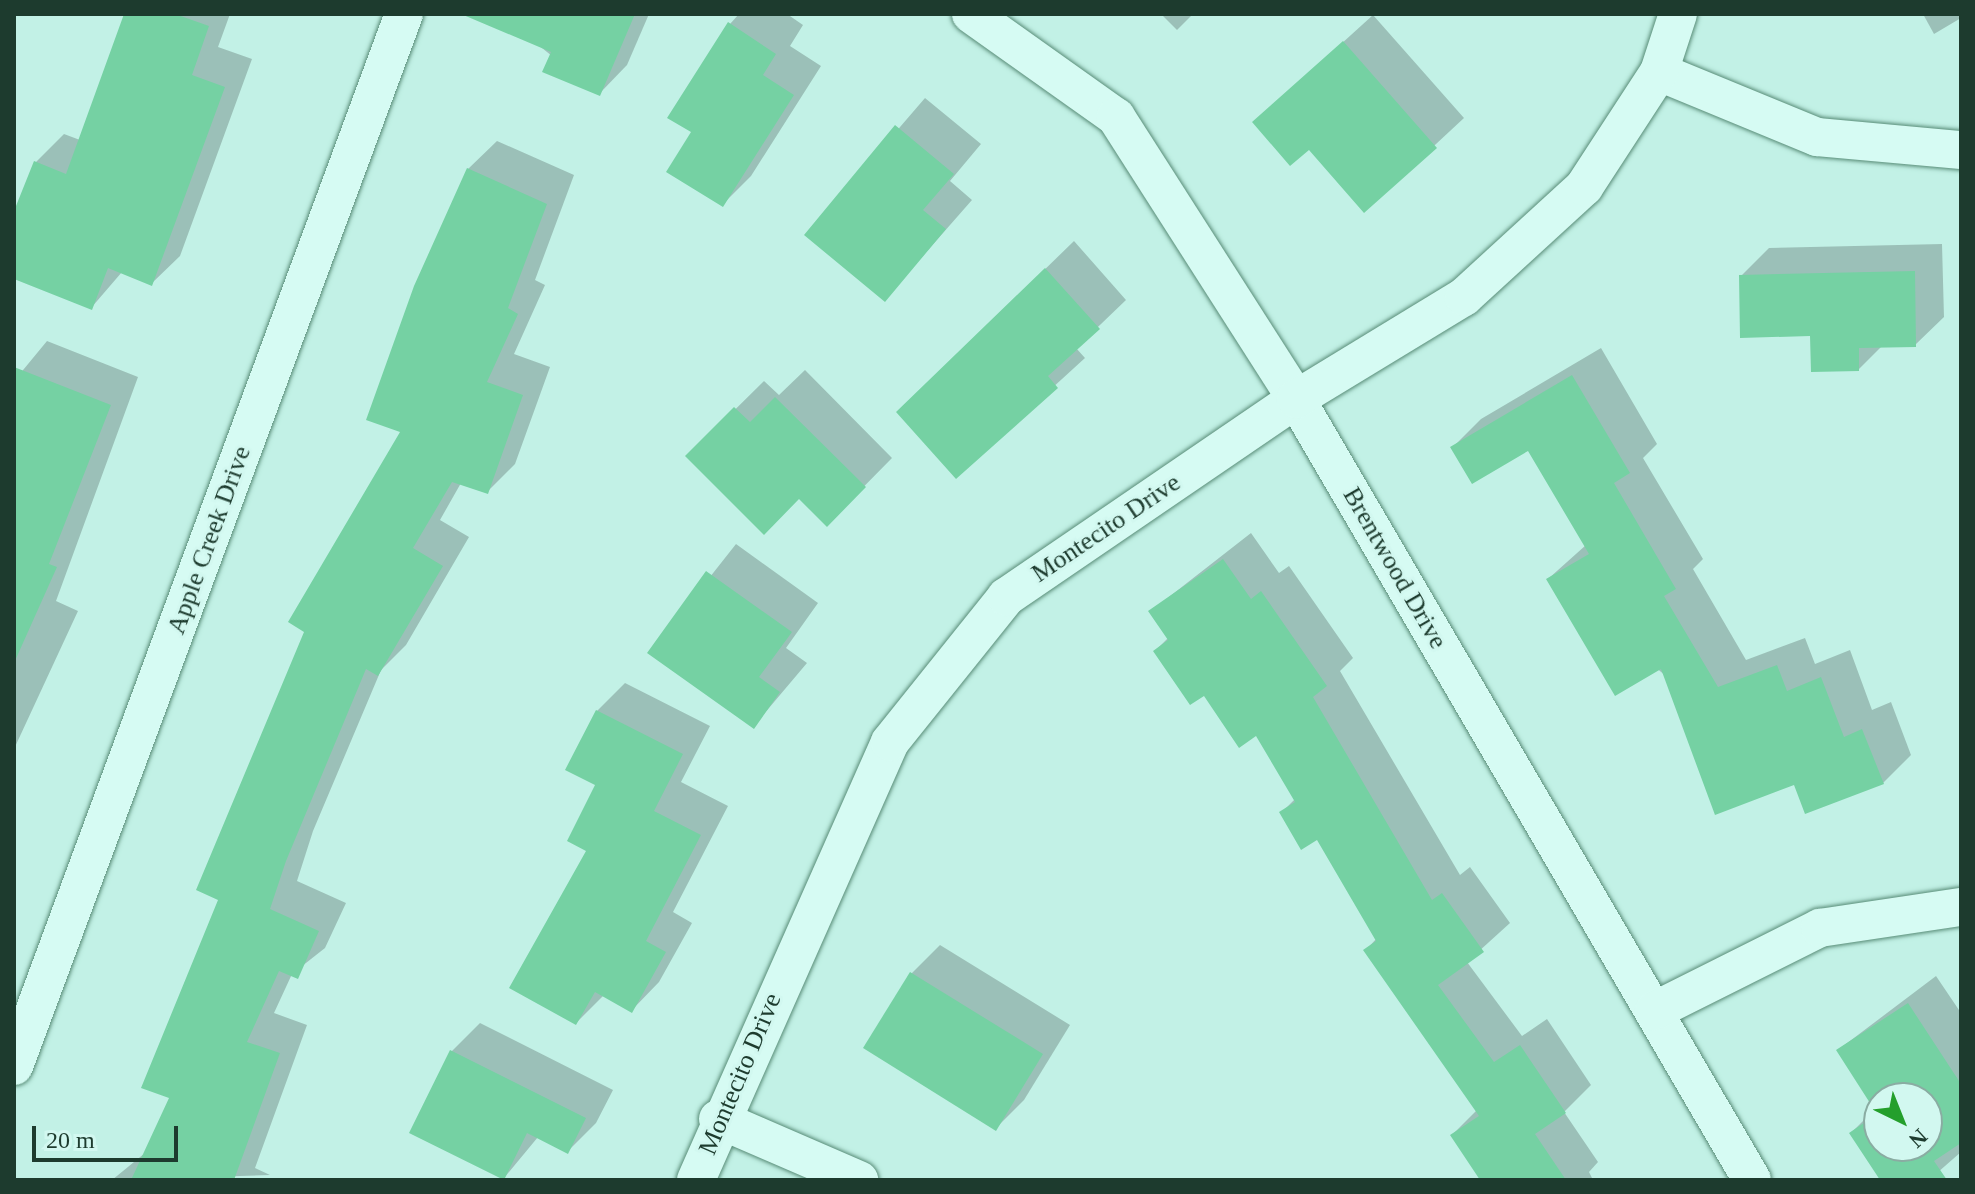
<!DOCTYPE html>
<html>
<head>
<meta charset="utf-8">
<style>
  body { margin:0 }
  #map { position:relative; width:1975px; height:1194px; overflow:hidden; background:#c2f1e6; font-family:"Times New Roman",serif }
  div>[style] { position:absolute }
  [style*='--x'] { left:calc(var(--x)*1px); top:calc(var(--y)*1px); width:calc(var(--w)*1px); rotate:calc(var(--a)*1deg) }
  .shadow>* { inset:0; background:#0003 }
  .building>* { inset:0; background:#75d1a3 }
  .roads { filter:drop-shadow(0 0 2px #588c77) drop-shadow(0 0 2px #588c77) }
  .minor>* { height:38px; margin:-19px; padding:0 19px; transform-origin:19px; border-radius:19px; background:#d6fbf3 }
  span { translate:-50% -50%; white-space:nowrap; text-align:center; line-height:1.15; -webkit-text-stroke:6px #d2f8f0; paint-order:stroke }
  .street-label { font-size:26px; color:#1d3b2e }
  .frame { position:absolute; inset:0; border:16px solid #1d3b2e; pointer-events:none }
  .north { position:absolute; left:1863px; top:1082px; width:80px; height:80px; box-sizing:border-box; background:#d2f8f0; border:2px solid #8aaca2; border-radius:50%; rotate:137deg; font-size:22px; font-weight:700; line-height:32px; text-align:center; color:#1d3b2e }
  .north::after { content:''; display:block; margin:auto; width:28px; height:36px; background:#249f2c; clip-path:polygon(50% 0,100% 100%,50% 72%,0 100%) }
  .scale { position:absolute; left:32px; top:1126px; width:146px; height:36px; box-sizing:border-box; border:4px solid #1d3b2e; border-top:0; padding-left:10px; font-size:24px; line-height:28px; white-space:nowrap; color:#1d3b2e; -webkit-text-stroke:6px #d2f8f0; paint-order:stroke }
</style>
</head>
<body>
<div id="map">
  <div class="shadow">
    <i style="clip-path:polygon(126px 14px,230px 14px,218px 47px,252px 59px,180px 256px,151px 284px,122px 272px,91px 308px,14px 277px,14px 216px,36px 162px,64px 134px,80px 140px)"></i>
    <i style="clip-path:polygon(500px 14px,649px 14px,627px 65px,599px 94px)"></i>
    <i style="clip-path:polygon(739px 14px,787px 14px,803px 25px,790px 46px,821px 66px,751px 176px,723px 204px,730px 24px)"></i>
    <i style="clip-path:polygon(1161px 14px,1193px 14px,1177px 30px)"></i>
    <i style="clip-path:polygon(1923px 14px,1961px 14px,1961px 18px,1934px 34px)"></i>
    <i style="clip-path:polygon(1373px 15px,1464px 118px,1365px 210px,1309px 147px,1255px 122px)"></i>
    <i style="clip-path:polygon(925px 98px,981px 144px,950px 181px,972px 200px,885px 299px,807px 235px)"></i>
    <i style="clip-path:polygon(497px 141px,574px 175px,535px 280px,545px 285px,514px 354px,550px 367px,515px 464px,487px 492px,461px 483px,440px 520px,469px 537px,406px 645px,381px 670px,313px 831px,297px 881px,346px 903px,325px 948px,292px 974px,274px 1013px,307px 1025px,255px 1168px,270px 1175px,112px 1180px,145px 1153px,171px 1097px,220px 899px,403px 431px,468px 169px)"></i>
    <i style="clip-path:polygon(1074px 241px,1126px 300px,1076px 348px,1085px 358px,956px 476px,927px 384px)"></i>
    <i style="clip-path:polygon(1942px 244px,1944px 317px,1915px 345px,1882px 346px,1859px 369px,1741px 276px,1769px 248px)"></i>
    <i style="clip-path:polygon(47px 341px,138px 377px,56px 601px,78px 611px,14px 749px,14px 381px)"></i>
    <i style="clip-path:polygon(1601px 348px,1657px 444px,1643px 458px,1703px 559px,1693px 569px,1746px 660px,1805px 638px,1815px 664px,1850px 650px,1872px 710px,1891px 702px,1911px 755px,1883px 783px,1795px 782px,1548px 579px,1586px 545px,1529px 448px,1453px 447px,1481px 419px)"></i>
    <i style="clip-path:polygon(805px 370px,892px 458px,827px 524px,799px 496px,688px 456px,764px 381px,779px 395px)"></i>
    <i style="clip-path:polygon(1251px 533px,1279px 573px,1289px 566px,1353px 658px,1340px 671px,1460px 875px,1470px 867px,1510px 923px,1467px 962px,1522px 1036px,1547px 1019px,1591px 1085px,1564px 1112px,1598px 1162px,1589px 1172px,1593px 1180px,1482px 1180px,1452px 1135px,1477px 1110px,1365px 951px,1377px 938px,1318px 838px,1282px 812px,1296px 798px,1257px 733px,1155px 651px,1169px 637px,1151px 611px)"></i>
    <i style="clip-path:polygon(736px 544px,818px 603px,786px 648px,807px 663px,753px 727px,650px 653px)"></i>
    <i style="clip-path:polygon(625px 683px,710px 726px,681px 782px,728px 806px,673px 912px,692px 923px,659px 982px,631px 1011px,604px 995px,576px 1023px,598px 784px,597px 711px)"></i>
    <i style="clip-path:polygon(940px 945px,1070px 1025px,1024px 1100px,996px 1128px,865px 1048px,912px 973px)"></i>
    <i style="clip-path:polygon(evenodd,1936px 976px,1961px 1013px,1961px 1152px,1929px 1180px,1882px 1180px,1851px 1133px,1876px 1108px,1838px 1050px,1936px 976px,1879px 1098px,1927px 1098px,1927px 1146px,1879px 1146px,1879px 1098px)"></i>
    <i style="clip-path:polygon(480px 1023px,613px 1090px,596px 1123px,568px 1151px,538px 1137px,504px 1178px,411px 1132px,452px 1051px)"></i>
  </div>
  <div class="building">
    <i style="clip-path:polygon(124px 14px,175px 14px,209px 26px,192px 75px,225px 87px,152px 286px,108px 268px,92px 310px,14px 279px,14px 211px,34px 161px,66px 174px)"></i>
    <i style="clip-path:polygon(461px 14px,635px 14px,600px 96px,542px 72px,551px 52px)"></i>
    <i style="clip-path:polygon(728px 22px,776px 54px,763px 75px,794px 95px,723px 207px,666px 172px,691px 132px,667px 118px)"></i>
    <i style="clip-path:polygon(1343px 41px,1437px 148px,1364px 213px,1309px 150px,1290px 166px,1252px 122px)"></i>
    <i style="clip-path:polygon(895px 125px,954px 174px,923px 210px,946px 229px,885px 302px,804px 235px)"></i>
    <i style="clip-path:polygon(467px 168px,547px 204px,508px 308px,518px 314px,487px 382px,523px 395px,488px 494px,452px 482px,413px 548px,443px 566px,378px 676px,366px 669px,286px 861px,270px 909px,319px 931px,298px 979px,279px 971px,247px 1042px,280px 1053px,234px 1180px,131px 1180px,169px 1098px,141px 1088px,218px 900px,196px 890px,304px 632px,288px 622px,400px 432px,366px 420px,414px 286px)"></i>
    <i style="clip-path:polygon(1045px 268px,1100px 329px,1048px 376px,1058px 388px,956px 479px,896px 412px)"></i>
    <i style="clip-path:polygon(1915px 271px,1916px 347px,1859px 348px,1859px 371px,1811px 372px,1810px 336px,1740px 338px,1739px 275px)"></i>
    <i style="clip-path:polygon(14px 367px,111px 405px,49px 564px,57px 567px,14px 663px)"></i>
    <i style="clip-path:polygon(1572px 375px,1630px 473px,1614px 483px,1676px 589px,1664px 596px,1718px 687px,1777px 665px,1787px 691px,1821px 677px,1844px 737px,1862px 729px,1884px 784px,1805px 814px,1794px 785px,1715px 815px,1661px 669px,1615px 696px,1546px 579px,1589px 554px,1528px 451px,1472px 484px,1450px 447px)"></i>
    <i style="clip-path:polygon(775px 397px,866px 487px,827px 527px,799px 499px,764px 535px,685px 456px,734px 407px,750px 422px)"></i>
    <i style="clip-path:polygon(1223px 559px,1251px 599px,1261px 591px,1327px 686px,1313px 697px,1432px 900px,1442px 893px,1484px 952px,1438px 985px,1494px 1062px,1520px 1045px,1566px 1113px,1535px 1134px,1566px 1180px,1480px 1180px,1450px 1135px,1479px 1116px,1363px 950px,1376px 941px,1317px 840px,1301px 850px,1279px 812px,1295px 802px,1256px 736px,1239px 748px,1204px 696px,1190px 705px,1153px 651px,1168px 640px,1148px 611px)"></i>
    <i style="clip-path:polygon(706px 571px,792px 632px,759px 677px,780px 692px,754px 729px,647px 653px)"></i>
    <i style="clip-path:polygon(596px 710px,683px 754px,654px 811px,701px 835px,646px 941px,666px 952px,632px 1013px,595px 992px,576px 1025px,509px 988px,586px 851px,567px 841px,595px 785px,565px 770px)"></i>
    <i style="clip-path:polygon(910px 972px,1043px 1054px,996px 1131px,863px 1048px)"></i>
    <i style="clip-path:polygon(evenodd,1908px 1003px,1961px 1084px,1961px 1143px,1934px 1161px,1947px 1180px,1880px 1180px,1849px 1133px,1877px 1114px,1836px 1050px,1908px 1003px,1879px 1098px,1927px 1098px,1927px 1146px,1879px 1146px,1879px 1098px)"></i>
    <i style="clip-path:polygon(450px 1050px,586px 1118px,568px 1154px,527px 1133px,504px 1180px,409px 1133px)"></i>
  </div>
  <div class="roads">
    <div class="minor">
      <i style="--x:971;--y:14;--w:178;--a:35.4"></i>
      <i style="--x:1116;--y:117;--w:335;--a:57.4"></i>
      <i style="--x:1296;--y:399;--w:904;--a:59.72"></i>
      <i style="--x:1659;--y:72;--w:171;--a:22.4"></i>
      <i style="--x:1817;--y:137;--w:145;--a:5.2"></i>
      <i style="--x:1654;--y:1011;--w:186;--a:-26.6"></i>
      <i style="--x:1820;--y:928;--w:143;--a:-8.5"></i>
      <i style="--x:14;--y:1066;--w:1122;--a:-69.66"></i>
      <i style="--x:718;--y:1119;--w:154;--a:23.4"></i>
      <i style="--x:696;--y:1180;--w:479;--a:-66.1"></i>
      <i style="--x:890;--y:742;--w:186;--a:-51.3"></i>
      <i style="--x:1006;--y:597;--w:351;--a:-34.3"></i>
      <i style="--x:1296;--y:399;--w:197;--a:-31.3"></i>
      <i style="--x:1464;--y:297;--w:163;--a:-42.5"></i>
      <i style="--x:1584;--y:187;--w:137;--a:-56.9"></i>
      <i style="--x:1659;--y:72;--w:61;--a:-71.9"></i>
    </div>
  </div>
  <div class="street-label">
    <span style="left:1106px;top:528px;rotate:-34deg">Montecito Drive</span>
    <span style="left:209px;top:540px;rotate:-70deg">Apple Creek Drive</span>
    <span style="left:1395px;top:568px;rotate:60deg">Brentwood Drive</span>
    <span style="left:740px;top:1074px;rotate:-67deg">Montecito Drive</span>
  </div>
  <div class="frame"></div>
  <div class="north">N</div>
  <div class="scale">20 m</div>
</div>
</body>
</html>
